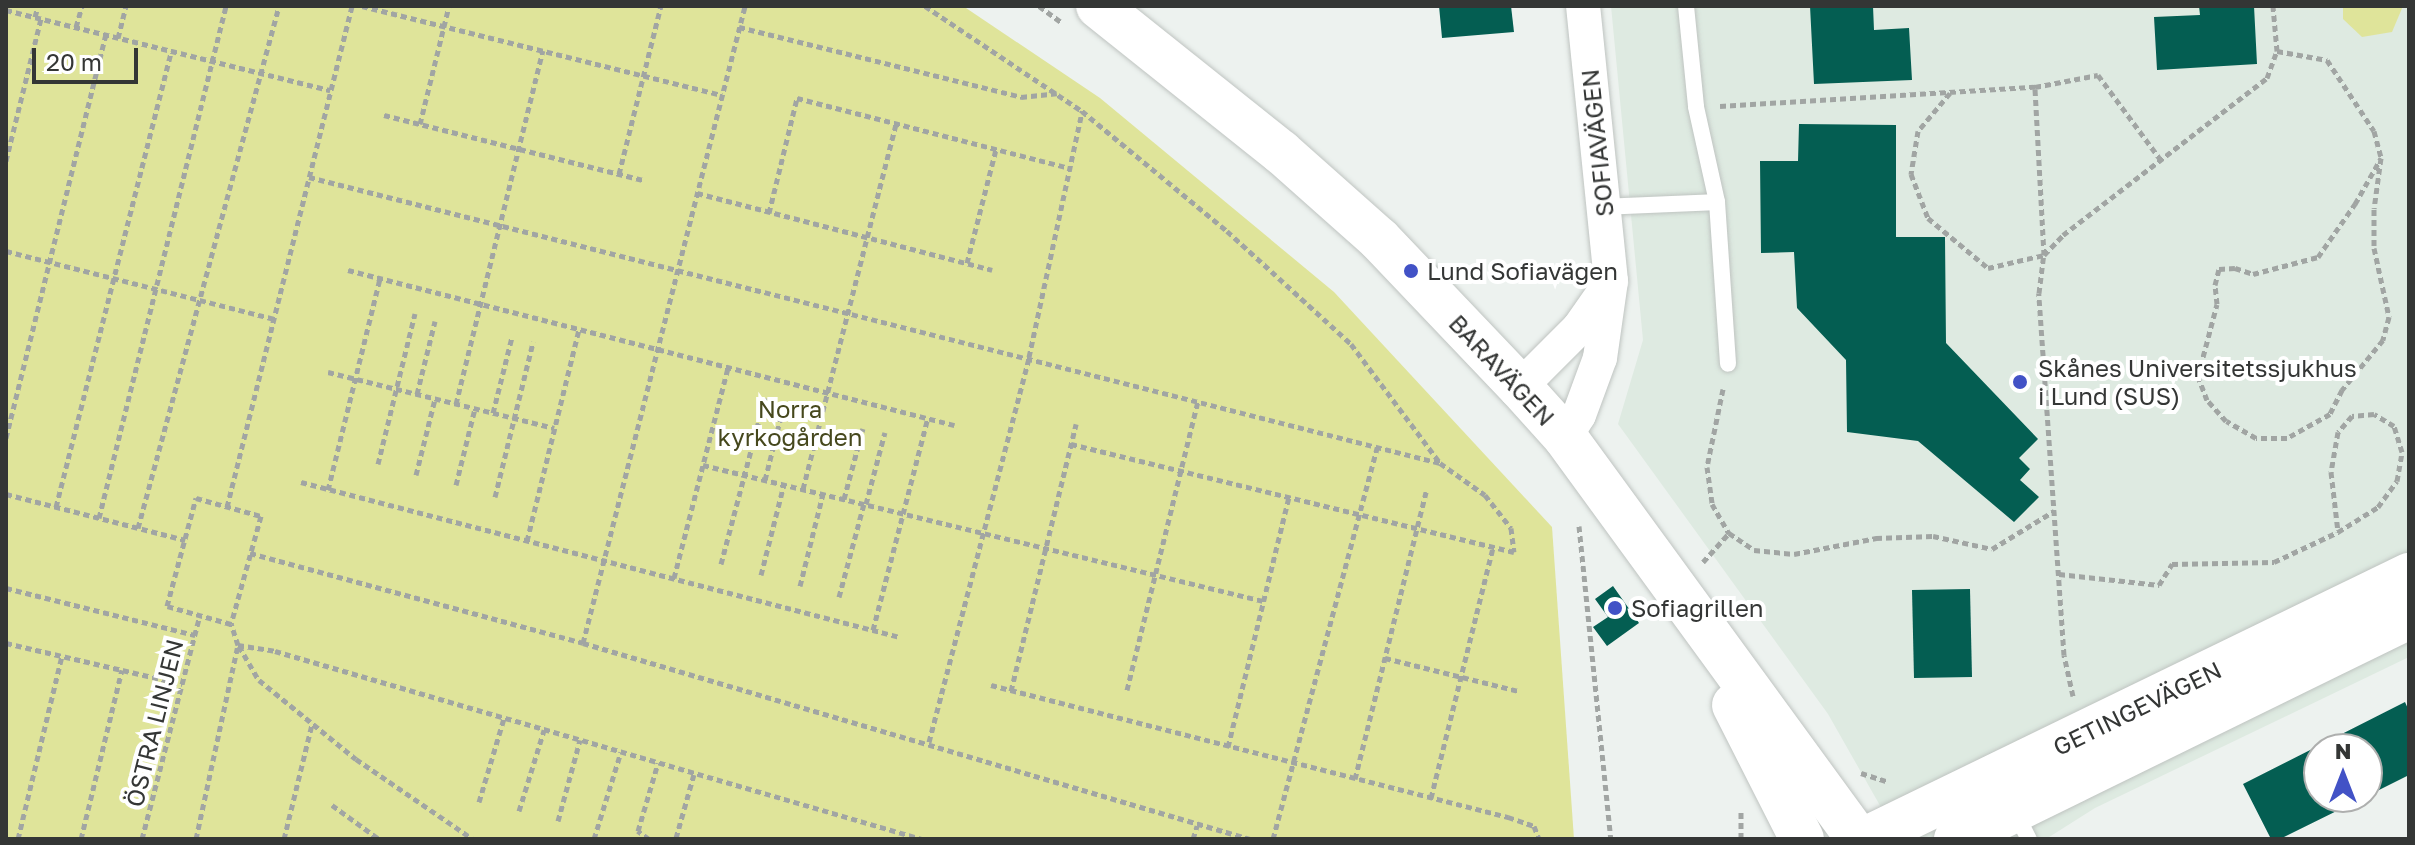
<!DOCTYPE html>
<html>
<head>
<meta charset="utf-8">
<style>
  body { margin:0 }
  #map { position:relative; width:2415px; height:845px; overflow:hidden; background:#edf2ef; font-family:"Golos Text",sans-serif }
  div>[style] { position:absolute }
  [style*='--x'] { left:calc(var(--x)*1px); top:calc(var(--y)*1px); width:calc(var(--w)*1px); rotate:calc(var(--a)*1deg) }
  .built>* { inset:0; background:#deeae1 }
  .green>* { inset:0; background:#dfe49a }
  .building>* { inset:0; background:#045e52 }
  .path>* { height:5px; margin-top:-2.5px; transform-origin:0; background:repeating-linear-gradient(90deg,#a1a5a3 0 6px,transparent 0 10px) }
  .roads { filter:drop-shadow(0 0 2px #bfc4c1) drop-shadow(0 0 2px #bfc4c1) }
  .lane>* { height:16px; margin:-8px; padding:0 8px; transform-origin:8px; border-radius:8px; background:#fff }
  .street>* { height:34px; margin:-17px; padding:0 17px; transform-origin:17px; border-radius:17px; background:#fff }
  .secondary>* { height:44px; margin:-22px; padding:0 22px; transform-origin:22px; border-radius:22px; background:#fff }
  .dots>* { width:22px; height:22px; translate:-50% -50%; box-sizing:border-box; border:4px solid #fff; border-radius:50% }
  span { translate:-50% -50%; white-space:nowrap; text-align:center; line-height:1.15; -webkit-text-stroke:8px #fff; paint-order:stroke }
  .street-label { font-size:24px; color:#343635 }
  .poi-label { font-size:24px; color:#343635 }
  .left { translate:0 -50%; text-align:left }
  .park-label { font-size:24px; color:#46481d }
  .frame { position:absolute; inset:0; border:8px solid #343635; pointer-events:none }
  .north { position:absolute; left:2303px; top:733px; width:80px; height:80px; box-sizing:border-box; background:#fff; border:2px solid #aeafae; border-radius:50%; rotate:0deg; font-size:22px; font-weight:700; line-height:32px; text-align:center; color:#343635 }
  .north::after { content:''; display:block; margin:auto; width:28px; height:36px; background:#4252c6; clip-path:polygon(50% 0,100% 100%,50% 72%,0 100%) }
  .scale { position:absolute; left:32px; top:48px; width:106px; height:36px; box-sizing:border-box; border:4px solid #343635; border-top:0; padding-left:10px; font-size:24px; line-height:28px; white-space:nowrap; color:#343635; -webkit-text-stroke:6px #fff; paint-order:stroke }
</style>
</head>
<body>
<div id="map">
  <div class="built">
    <i style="clip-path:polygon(1611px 6px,2409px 6px,2409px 657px,2095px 808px,2046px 839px,1899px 839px,1828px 714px,1618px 424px,1643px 340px)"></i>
  </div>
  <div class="green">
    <i style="clip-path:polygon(6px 6px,963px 6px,1100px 98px,1334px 292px,1552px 527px,1574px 839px,6px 839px)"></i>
    <i style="clip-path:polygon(2343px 6px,2403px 6px,2392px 32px,2362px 37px,2343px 19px)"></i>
  </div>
  <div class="building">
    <i style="clip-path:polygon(1439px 6px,1511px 6px,1514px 32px,1442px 38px)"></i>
    <i style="clip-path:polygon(1810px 6px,1873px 6px,1874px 30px,1909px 28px,1912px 80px,1814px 84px)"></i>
    <i style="clip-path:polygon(2199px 6px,2254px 6px,2257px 64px,2157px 70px,2154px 17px,2200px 15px)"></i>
    <i style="clip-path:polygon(1799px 124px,1896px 125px,1896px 237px,1945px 237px,1946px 343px,2038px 439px,2019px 458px,2030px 469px,2020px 480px,2039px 497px,2014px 522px,1918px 441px,1847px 432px,1846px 360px,1797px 308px,1794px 252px,1761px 253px,1760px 161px,1798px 161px)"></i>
    <i style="clip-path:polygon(1613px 586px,1639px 623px,1607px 646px,1593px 627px,1608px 617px,1595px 599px)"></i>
    <i style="clip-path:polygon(1970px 589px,1972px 677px,1914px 678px,1912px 590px)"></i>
    <i style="clip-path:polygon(2405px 702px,2409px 711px,2409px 775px,2367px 796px,2367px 749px,2319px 749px,2319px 797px,2365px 797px,2280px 839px,2271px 839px,2243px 784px)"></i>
  </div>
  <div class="path">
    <i style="--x:362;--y:6;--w:371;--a:13.9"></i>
    <i style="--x:925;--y:6;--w:189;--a:33.8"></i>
    <i style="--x:1082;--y:111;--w:188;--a:39.6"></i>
    <i style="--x:1227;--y:231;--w:168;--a:42.3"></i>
    <i style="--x:1351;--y:344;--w:149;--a:53.2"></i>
    <i style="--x:1440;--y:463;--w:55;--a:35.4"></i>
    <i style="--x:1485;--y:495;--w:42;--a:51.8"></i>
    <i style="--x:1511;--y:528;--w:24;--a:83"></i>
    <i style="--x:1514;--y:552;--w:456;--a:-166.3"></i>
    <i style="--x:1039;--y:6;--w:27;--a:36"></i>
    <i style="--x:6;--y:10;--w:334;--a:13.9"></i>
    <i style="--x:35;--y:17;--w:11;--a:-75"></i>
    <i style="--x:76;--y:27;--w:22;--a:-74"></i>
    <i style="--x:739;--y:27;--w:291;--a:13.9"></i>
    <i style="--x:1021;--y:97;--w:36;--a:-6"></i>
    <i style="--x:118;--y:38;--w:33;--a:-76"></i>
    <i style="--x:2277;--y:51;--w:51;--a:10.2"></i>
    <i style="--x:2327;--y:60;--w:85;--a:56.5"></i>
    <i style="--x:2374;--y:131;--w:28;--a:75"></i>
    <i style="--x:2381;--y:158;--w:51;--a:97.8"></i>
    <i style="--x:2374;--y:209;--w:39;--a:90"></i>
    <i style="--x:2374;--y:248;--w:71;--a:77.7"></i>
    <i style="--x:2389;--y:317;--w:24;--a:105"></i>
    <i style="--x:2383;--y:340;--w:65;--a:129.4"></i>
    <i style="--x:2342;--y:390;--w:27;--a:117"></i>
    <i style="--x:2330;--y:414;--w:49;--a:150.8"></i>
    <i style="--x:2287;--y:438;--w:31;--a:180"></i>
    <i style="--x:2256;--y:438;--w:34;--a:-150"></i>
    <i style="--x:2226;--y:421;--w:28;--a:-132"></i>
    <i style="--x:2207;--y:400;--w:26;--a:-111"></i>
    <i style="--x:2198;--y:376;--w:74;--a:-75.2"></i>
    <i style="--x:2217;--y:304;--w:19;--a:-96"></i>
    <i style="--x:2215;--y:285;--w:16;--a:-76"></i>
    <i style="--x:2219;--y:269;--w:16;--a:-4"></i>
    <i style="--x:2235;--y:268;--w:19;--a:18"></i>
    <i style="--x:2253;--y:274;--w:67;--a:-14.7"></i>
    <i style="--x:2318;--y:257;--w:65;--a:-55.1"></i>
    <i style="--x:2355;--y:204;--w:53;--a:-60.5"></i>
    <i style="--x:1950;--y:93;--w:50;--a:130.1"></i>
    <i style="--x:1918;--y:131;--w:44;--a:99.2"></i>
    <i style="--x:1911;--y:174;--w:47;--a:68.9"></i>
    <i style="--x:1928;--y:218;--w:78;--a:39.8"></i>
    <i style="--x:1988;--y:268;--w:57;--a:-13.1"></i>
    <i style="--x:2044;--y:255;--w:168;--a:-93.1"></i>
    <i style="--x:2035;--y:87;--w:64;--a:-10.8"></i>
    <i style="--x:2098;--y:75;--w:106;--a:53.5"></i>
    <i style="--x:1720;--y:106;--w:316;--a:-3.5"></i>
    <i style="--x:384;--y:115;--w:267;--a:14.1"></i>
    <i style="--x:420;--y:124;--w:122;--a:-76.2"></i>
    <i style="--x:6;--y:161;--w:147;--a:-76.2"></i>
    <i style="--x:619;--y:174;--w:173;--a:-76"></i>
    <i style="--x:309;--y:177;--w:1167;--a:14.19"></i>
    <i style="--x:697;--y:193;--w:305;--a:14.6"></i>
    <i style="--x:769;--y:213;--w:118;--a:-76.3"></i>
    <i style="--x:797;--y:98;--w:281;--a:14.4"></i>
    <i style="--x:6;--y:251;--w:276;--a:14.2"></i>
    <i style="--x:967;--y:263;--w:118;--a:-75.7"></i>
    <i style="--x:348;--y:270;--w:626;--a:14.35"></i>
    <i style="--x:328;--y:372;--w:233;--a:13.9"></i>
    <i style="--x:1723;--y:389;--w:80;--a:101.6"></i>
    <i style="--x:1707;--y:467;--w:37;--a:82"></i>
    <i style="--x:1712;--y:504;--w:34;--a:60"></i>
    <i style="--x:1729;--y:533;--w:30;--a:34"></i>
    <i style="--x:1754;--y:550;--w:40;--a:5.7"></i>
    <i style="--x:1794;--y:554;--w:84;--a:-11"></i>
    <i style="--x:1876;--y:538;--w:57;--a:-2"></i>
    <i style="--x:1933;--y:536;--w:60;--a:12.4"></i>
    <i style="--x:1992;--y:549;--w:73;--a:-31.5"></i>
    <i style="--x:417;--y:394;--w:75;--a:-76.1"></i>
    <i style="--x:456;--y:404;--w:364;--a:-76.2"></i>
    <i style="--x:493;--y:413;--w:78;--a:-76"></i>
    <i style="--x:6;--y:438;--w:415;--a:-76.1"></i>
    <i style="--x:378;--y:464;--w:155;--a:-76.2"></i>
    <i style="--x:703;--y:465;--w:576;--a:13.65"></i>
    <i style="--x:416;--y:475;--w:78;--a:-76"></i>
    <i style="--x:765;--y:480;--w:77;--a:-75.8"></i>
    <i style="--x:301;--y:482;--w:619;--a:14.51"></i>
    <i style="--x:456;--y:485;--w:79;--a:-76.1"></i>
    <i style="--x:803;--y:489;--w:377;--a:-75.7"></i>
    <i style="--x:328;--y:490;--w:218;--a:-76.2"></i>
    <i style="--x:6;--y:494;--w:185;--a:14.4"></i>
    <i style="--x:495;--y:497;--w:160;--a:-76.2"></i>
    <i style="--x:196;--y:498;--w:67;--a:15.5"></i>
    <i style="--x:261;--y:516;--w:112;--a:105.5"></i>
    <i style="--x:231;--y:624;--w:66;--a:-164.3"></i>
    <i style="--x:167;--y:606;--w:112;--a:-75"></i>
    <i style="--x:844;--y:499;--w:73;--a:-75"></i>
    <i style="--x:866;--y:504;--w:74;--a:-75.2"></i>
    <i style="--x:56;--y:507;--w:470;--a:-75.8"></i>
    <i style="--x:227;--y:507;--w:516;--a:-75.99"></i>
    <i style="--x:99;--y:518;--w:528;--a:-76.07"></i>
    <i style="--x:1579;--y:526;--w:315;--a:84.2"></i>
    <i style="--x:138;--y:528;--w:541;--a:-74.88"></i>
    <i style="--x:527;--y:541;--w:218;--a:-76.2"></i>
    <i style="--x:250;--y:553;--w:345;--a:15.1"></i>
    <i style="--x:583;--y:643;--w:695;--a:16.38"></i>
    <i style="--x:1703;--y:562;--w:39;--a:-48"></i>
    <i style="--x:721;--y:564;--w:172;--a:-75.2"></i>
    <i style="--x:2059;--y:574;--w:101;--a:6.3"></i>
    <i style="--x:2159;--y:585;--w:25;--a:-58"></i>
    <i style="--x:2172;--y:564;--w:102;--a:-1.1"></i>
    <i style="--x:2274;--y:562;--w:71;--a:-25.1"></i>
    <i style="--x:2338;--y:532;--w:47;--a:-32"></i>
    <i style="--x:2378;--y:507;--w:32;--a:-54"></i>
    <i style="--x:2397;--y:481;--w:29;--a:-80"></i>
    <i style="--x:2402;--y:452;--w:27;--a:-107"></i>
    <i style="--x:2394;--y:426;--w:23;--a:-149"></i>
    <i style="--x:2374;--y:414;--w:22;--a:175"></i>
    <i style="--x:2352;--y:416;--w:21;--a:131"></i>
    <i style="--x:2338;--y:432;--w:41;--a:99.9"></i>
    <i style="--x:2331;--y:472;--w:60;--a:83.3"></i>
    <i style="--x:761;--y:575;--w:94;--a:-75.8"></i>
    <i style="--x:674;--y:578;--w:218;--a:-75.6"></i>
    <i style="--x:800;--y:586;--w:95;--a:-76"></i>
    <i style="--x:6;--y:588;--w:195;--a:14"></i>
    <i style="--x:839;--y:597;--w:96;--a:-75"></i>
    <i style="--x:873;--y:630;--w:219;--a:-75.5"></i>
    <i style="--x:6;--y:643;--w:181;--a:13.1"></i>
    <i style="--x:583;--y:643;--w:657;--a:-75.73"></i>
    <i style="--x:238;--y:645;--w:37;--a:9"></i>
    <i style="--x:275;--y:651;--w:674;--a:16.2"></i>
    <i style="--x:239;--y:646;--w:39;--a:60"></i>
    <i style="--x:259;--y:680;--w:125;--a:39.2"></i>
    <i style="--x:356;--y:759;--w:142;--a:34.4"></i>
    <i style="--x:1385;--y:658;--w:137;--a:13.9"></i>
    <i style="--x:991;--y:685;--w:534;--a:14.32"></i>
    <i style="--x:1508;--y:817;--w:28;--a:19"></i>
    <i style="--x:1534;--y:826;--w:14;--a:69"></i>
    <i style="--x:1127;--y:690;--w:298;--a:-76.2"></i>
    <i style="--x:1011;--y:691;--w:275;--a:-76.3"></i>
    <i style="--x:2073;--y:696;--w:42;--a:-102.4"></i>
    <i style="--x:2064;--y:655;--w:363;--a:-94"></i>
    <i style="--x:2039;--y:293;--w:38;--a:-83"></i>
    <i style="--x:2044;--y:255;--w:28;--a:-46"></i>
    <i style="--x:2063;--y:235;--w:257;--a:-37.6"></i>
    <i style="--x:2267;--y:78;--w:29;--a:-70"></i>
    <i style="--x:2277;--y:51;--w:45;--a:-95.1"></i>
    <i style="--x:929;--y:742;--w:398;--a:-75.4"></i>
    <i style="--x:1029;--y:357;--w:252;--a:-77.8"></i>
    <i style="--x:1228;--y:747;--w:257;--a:-76.3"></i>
    <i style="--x:1861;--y:773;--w:29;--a:18"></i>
    <i style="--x:1355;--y:779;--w:296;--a:-76.1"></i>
    <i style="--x:1431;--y:798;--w:259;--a:-76.1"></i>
    <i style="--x:479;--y:802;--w:88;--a:-73.4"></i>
    <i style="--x:332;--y:805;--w:58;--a:35.9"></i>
    <i style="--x:519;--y:811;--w:85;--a:-72.8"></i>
    <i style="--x:558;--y:821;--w:84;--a:-74.8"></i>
    <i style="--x:676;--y:838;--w:66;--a:-74.3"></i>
    <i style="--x:18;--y:839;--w:188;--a:-76.5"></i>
    <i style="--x:81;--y:839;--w:174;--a:-76.4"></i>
    <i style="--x:142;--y:839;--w:231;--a:-75.5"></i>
    <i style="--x:196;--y:839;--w:198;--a:-77.8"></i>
    <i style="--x:238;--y:645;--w:22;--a:-108"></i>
    <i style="--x:284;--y:839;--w:118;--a:-76.3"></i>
    <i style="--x:594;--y:839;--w:91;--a:-72.8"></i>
    <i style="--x:649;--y:839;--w:14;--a:-144"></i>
    <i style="--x:638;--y:831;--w:71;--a:-73.6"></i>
    <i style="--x:1193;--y:839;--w:14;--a:-73"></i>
    <i style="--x:1273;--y:839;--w:406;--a:-75.1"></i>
    <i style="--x:1741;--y:839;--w:28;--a:-90"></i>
  </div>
  <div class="roads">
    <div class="lane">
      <i style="--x:1686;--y:6;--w:101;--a:84.3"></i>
      <i style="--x:1696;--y:107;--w:97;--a:77.5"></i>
      <i style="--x:1717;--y:202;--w:162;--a:86.1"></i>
      <i style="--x:1603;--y:207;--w:114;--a:-2.5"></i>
      <i style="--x:2015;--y:812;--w:30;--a:63"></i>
    </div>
    <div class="street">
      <i style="--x:1520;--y:387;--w:83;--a:-45"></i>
      <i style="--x:1579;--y:328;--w:49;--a:-55"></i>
      <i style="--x:1565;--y:437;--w:26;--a:-58"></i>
      <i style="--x:1579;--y:415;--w:61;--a:-69.8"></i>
      <i style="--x:1600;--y:358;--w:78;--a:-81.9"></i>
      <i style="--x:1611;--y:281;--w:276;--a:-95.8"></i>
    </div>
    <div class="secondary">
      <i style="--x:1098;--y:6;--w:234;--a:38.6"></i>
      <i style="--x:1281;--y:152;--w:131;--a:41.6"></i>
      <i style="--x:1379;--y:239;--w:204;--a:46.4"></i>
      <i style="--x:1520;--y:387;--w:67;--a:48"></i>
      <i style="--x:1565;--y:437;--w:497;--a:53.9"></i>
      <i style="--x:1734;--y:705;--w:150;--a:63.1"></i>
      <i style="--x:1865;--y:839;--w:605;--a:-25.89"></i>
      <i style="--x:1956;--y:839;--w:504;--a:-26.11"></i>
    </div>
  </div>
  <div class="dots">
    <i style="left:1411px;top:271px;background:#4252c6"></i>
    <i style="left:2020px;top:382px;background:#4252c6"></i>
    <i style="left:1615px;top:608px;background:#4252c6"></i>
  </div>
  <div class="street-label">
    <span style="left:1597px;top:143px;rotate:-96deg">SOFIAVÄGEN</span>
    <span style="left:1502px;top:370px;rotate:47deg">BARAVÄGEN</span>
    <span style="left:2137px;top:708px;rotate:-26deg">GETINGEVÄGEN</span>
    <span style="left:154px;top:723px;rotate:-76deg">ÖSTRA LINJEN</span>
  </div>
  <div class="poi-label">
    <span class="left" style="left:1427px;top:271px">Lund Sofiavägen</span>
    <span class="left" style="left:2038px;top:382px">Skånes Universitetssjukhus<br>i Lund (SUS)</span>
    <span class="left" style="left:1631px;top:608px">Sofiagrillen</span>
  </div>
  <div class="park-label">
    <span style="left:790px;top:423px">Norra<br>kyrkogården</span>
  </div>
  <div class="frame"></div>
  <div class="north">N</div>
  <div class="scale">20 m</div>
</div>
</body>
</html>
